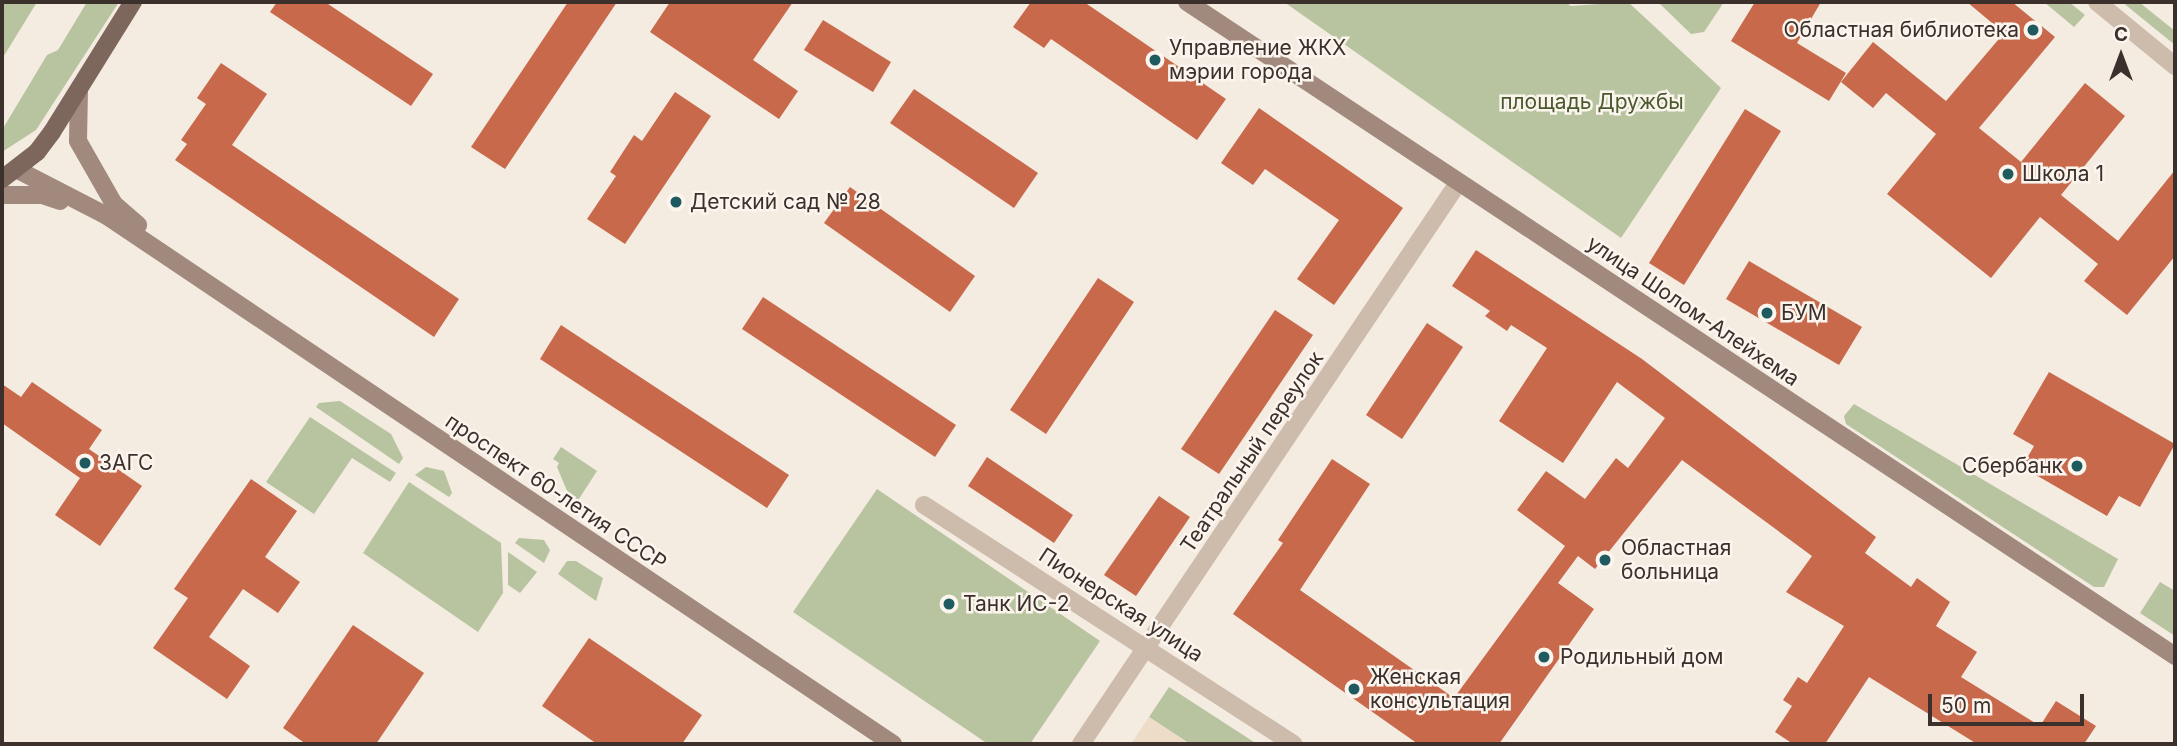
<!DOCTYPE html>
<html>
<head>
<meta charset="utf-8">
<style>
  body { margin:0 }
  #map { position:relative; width:2177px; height:746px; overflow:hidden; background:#f4ebe1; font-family:Inter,sans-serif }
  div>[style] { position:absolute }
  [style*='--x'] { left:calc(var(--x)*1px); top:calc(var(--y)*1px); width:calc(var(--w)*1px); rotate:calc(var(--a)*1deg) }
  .green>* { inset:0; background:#b8c4a0 }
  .plaza>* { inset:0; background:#ecdcc8 }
  .building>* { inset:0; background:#c8694b }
  .minor>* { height:18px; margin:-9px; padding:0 9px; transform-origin:9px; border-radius:9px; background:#cdbbac }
  .secondary>* { height:18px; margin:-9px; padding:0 9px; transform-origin:9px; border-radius:9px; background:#a18a7d }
  .primary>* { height:18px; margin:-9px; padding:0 9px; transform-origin:9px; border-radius:9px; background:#7d675c }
  .dots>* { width:19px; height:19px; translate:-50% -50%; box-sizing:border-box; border:4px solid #fbf5ee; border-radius:50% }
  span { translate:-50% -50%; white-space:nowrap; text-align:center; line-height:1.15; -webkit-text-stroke:5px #fbf5ee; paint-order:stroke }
  .poi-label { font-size:21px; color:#3b302b }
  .right { translate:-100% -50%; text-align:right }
  .left { translate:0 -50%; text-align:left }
  .park-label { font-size:21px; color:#4a5a2e }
  .street-label { font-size:21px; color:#3b302b }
  .frame { position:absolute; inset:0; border:4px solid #3b302b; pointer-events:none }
  .north { position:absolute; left:2086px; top:21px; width:70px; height:70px; -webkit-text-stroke:5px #fbf5ee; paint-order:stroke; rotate:0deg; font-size:19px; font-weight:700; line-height:28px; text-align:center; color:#3b302b }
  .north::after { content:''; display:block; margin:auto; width:24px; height:32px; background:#3b302b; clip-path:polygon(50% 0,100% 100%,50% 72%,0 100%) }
  .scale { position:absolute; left:1928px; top:694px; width:156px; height:32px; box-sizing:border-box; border:4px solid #3b302b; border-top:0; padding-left:9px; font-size:21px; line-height:24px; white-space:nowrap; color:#3b302b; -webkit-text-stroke:5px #fbf5ee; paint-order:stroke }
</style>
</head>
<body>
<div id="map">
  <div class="green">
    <i style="clip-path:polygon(2px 2px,37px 2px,2px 59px)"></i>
    <i style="clip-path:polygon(87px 2px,119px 2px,36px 130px,2px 152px,2px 130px,47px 55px,58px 50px)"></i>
    <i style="clip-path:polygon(1284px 2px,1565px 2px,1571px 6px,1628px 2px,1721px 88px,1621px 238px)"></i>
    <i style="clip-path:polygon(1658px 2px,1724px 2px,1704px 32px,1691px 34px)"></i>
    <i style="clip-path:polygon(2044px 2px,2069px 2px,2085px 15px,2074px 27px)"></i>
    <i style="clip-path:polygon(2122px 2px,2139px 2px,2175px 31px,2175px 45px)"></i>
    <i style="clip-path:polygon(340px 401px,391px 434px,403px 458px,399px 464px,316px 407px,319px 403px)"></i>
    <i style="clip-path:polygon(1854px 404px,2118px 559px,2104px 587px,2094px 587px,1846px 424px,1844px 416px)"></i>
    <i style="clip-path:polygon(310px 417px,396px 473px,390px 482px,352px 458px,314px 514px,266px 482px)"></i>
    <i style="clip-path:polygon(561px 447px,597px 471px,577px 502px,570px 498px,557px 467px,559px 463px,553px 459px)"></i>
    <i style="clip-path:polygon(426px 467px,444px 471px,452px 493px,449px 497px,415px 475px)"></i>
    <i style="clip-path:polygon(409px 482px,501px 543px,503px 593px,478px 632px,363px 553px)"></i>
    <i style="clip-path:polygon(877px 489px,1100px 641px,1030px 744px,988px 744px,793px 612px)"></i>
    <i style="clip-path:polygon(519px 538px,544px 540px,550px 550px,544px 563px,515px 543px)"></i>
    <i style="clip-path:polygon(508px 552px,537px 572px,520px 593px,508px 585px)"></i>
    <i style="clip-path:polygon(567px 561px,576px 561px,603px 578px,596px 601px,558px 574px)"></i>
    <i style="clip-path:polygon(2160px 582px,2175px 591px,2175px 636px,2140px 613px)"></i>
    <i style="clip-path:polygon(1169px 687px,1257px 744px,1190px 744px,1149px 717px)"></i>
  </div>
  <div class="plaza">
    <i style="clip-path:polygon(1149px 717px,1190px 744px,1131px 744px)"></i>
  </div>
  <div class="building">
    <i style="clip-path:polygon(277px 2px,325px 2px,433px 74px,411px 106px,270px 12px)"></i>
    <i style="clip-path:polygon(568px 2px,617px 2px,505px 169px,471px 147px)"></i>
    <i style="clip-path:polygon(670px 2px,793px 2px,753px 60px,798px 91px,779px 119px,650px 32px)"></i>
    <i style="clip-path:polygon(1031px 2px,1084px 2px,1226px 99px,1197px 140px,1051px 39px,1044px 48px,1013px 27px)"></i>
    <i style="clip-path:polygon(1755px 2px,1821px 2px,1797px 43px,1846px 73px,1829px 101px,1731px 41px)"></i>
    <i style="clip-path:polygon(1967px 2px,2012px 2px,2055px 37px,1979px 128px,2021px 162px,2085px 83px,2125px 116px,2061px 195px,2118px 241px,2175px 170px,2175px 256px,2127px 315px,2084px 281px,2098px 264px,2040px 217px,1991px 278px,1887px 194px,1936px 134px,1886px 93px,1873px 108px,1841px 82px,1873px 42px,1946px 101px,2004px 33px)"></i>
    <i style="clip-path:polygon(823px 20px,891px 62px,873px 92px,804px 50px)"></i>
    <i style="clip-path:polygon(221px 63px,267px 94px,232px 145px,459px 299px,434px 337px,175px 160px,187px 144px,181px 140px,206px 104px,197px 98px)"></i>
    <i style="clip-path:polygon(914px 89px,1038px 173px,1014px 208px,890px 123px)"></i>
    <i style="clip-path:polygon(675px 92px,711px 116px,625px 244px,587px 219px,616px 176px,610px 172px,634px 135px,642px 141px)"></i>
    <i style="clip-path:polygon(1259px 108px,1403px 208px,1334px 305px,1297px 279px,1339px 220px,1265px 169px,1253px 185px,1221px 163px)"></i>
    <i style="clip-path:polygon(1745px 109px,1781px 131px,1684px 285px,1649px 263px)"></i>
    <i style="clip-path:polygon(850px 187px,975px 276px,950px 312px,824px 223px)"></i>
    <i style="clip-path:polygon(1476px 250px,1642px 359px,1876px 537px,1865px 553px,1911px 587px,1917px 578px,1950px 602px,1936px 626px,1977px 652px,1961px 677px,2040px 726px,2056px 701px,2096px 726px,2084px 744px,1977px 744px,1869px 677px,1825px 744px,1793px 744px,1775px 732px,1792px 706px,1783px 700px,1798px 677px,1807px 683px,1844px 626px,1786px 592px,1812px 556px,1682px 460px,1595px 569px,1578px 556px,1558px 583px,1594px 609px,1499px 744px,1418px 744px,1233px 614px,1283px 543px,1278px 540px,1332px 459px,1370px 484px,1300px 590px,1454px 698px,1565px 546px,1517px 510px,1546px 471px,1585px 499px,1616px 458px,1628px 468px,1665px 418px,1617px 382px,1563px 463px,1499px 421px,1547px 348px,1511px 325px,1507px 331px,1485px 316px,1490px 311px,1452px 286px)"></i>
    <i style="clip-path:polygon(1749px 261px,1862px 327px,1839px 365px,1726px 299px)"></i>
    <i style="clip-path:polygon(1098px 278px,1134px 302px,1046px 434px,1010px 410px)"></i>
    <i style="clip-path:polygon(763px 297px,956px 425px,935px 457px,742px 329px)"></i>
    <i style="clip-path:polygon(1275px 310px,1313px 335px,1219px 474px,1181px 449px)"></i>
    <i style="clip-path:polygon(1427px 323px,1463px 347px,1402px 439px,1366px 415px)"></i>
    <i style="clip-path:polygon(561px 325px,789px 475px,767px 508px,540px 359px)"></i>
    <i style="clip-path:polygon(2049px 372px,2175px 444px,2140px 507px,2119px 496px,2107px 516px,2022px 467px,2034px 446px,2013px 434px)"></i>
    <i style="clip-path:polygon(32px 382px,102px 430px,89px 449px,142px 486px,100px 546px,55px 515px,80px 478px,2px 423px,2px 384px,21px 397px)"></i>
    <i style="clip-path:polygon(987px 457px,1073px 515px,1054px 543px,968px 486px)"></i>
    <i style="clip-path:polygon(251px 479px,297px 511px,265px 557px,300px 582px,278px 613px,243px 589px,209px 637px,250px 666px,227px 699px,153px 648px,188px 598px,174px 589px)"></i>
    <i style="clip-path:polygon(1159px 496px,1190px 517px,1136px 596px,1104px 575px)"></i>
    <i style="clip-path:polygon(353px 625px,424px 673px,376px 744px,306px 744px,283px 728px)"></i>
    <i style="clip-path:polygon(589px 638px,702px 715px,682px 744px,597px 744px,542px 706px)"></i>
  </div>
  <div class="minor">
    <i style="--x:2097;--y:2;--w:101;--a:39.4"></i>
    <i style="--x:924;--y:505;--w:440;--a:32.9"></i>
    <i style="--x:1081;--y:744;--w:676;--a:-56.1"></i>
  </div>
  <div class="secondary">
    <i style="--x:1187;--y:2;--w:1185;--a:33.5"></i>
    <i style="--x:79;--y:89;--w:52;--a:91.1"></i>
    <i style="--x:78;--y:141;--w:73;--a:60.3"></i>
    <i style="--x:114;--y:204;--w:32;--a:41"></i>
    <i style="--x:16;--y:169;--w:102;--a:27.3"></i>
    <i style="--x:107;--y:216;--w:947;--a:33.89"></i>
    <i style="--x:2;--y:195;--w:40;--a:0"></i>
    <i style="--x:42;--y:195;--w:19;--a:18"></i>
  </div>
  <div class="primary">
    <i style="--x:2;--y:179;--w:44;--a:-37.6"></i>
    <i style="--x:37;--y:152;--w:25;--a:-53"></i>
    <i style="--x:52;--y:132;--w:153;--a:-58.1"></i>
  </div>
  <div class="dots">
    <i style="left:2033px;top:30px;background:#1f5a5e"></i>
    <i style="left:1155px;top:60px;background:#1f5a5e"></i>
    <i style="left:2008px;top:174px;background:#1f5a5e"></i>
    <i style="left:676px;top:202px;background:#1f5a5e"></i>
    <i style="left:1767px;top:313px;background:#1f5a5e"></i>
    <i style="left:85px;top:463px;background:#1f5a5e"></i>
    <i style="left:2077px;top:466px;background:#1f5a5e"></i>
    <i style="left:1605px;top:560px;background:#1f5a5e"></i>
    <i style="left:949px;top:604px;background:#1f5a5e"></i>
    <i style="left:1544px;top:657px;background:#1f5a5e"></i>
    <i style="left:1354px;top:689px;background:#1f5a5e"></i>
  </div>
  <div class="poi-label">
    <span class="right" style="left:2019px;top:30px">Областная библиотека</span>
    <span class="left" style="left:1169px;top:60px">Управление ЖКХ<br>мэрии города</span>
    <span class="left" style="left:2022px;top:174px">Школа 1</span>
    <span class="left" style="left:690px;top:202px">Детский сад № 28</span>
    <span class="left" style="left:1781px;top:313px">БУМ</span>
    <span class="left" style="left:99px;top:463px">ЗАГС</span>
    <span class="right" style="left:2063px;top:466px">Сбербанк</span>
    <span class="left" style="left:1621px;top:560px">Областная<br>больница</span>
    <span class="left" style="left:963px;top:604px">Танк ИС-2</span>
    <span class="left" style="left:1560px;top:657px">Родильный дом</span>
    <span class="left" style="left:1370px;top:689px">Женская<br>консультация</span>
  </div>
  <div class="park-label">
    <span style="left:1592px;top:102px">площадь Дружбы</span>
  </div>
  <div class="street-label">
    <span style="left:1693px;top:311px;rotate:34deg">улица Шолом-Алейхема</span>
    <span style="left:1252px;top:452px;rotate:-56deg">Театральный переулок</span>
    <span style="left:556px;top:492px;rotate:34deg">проспект 60-летия СССР</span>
    <span style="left:1121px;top:605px;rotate:33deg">Пионерская улица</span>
  </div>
  <div class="frame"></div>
  <div class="north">С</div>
  <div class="scale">50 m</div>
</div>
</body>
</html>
